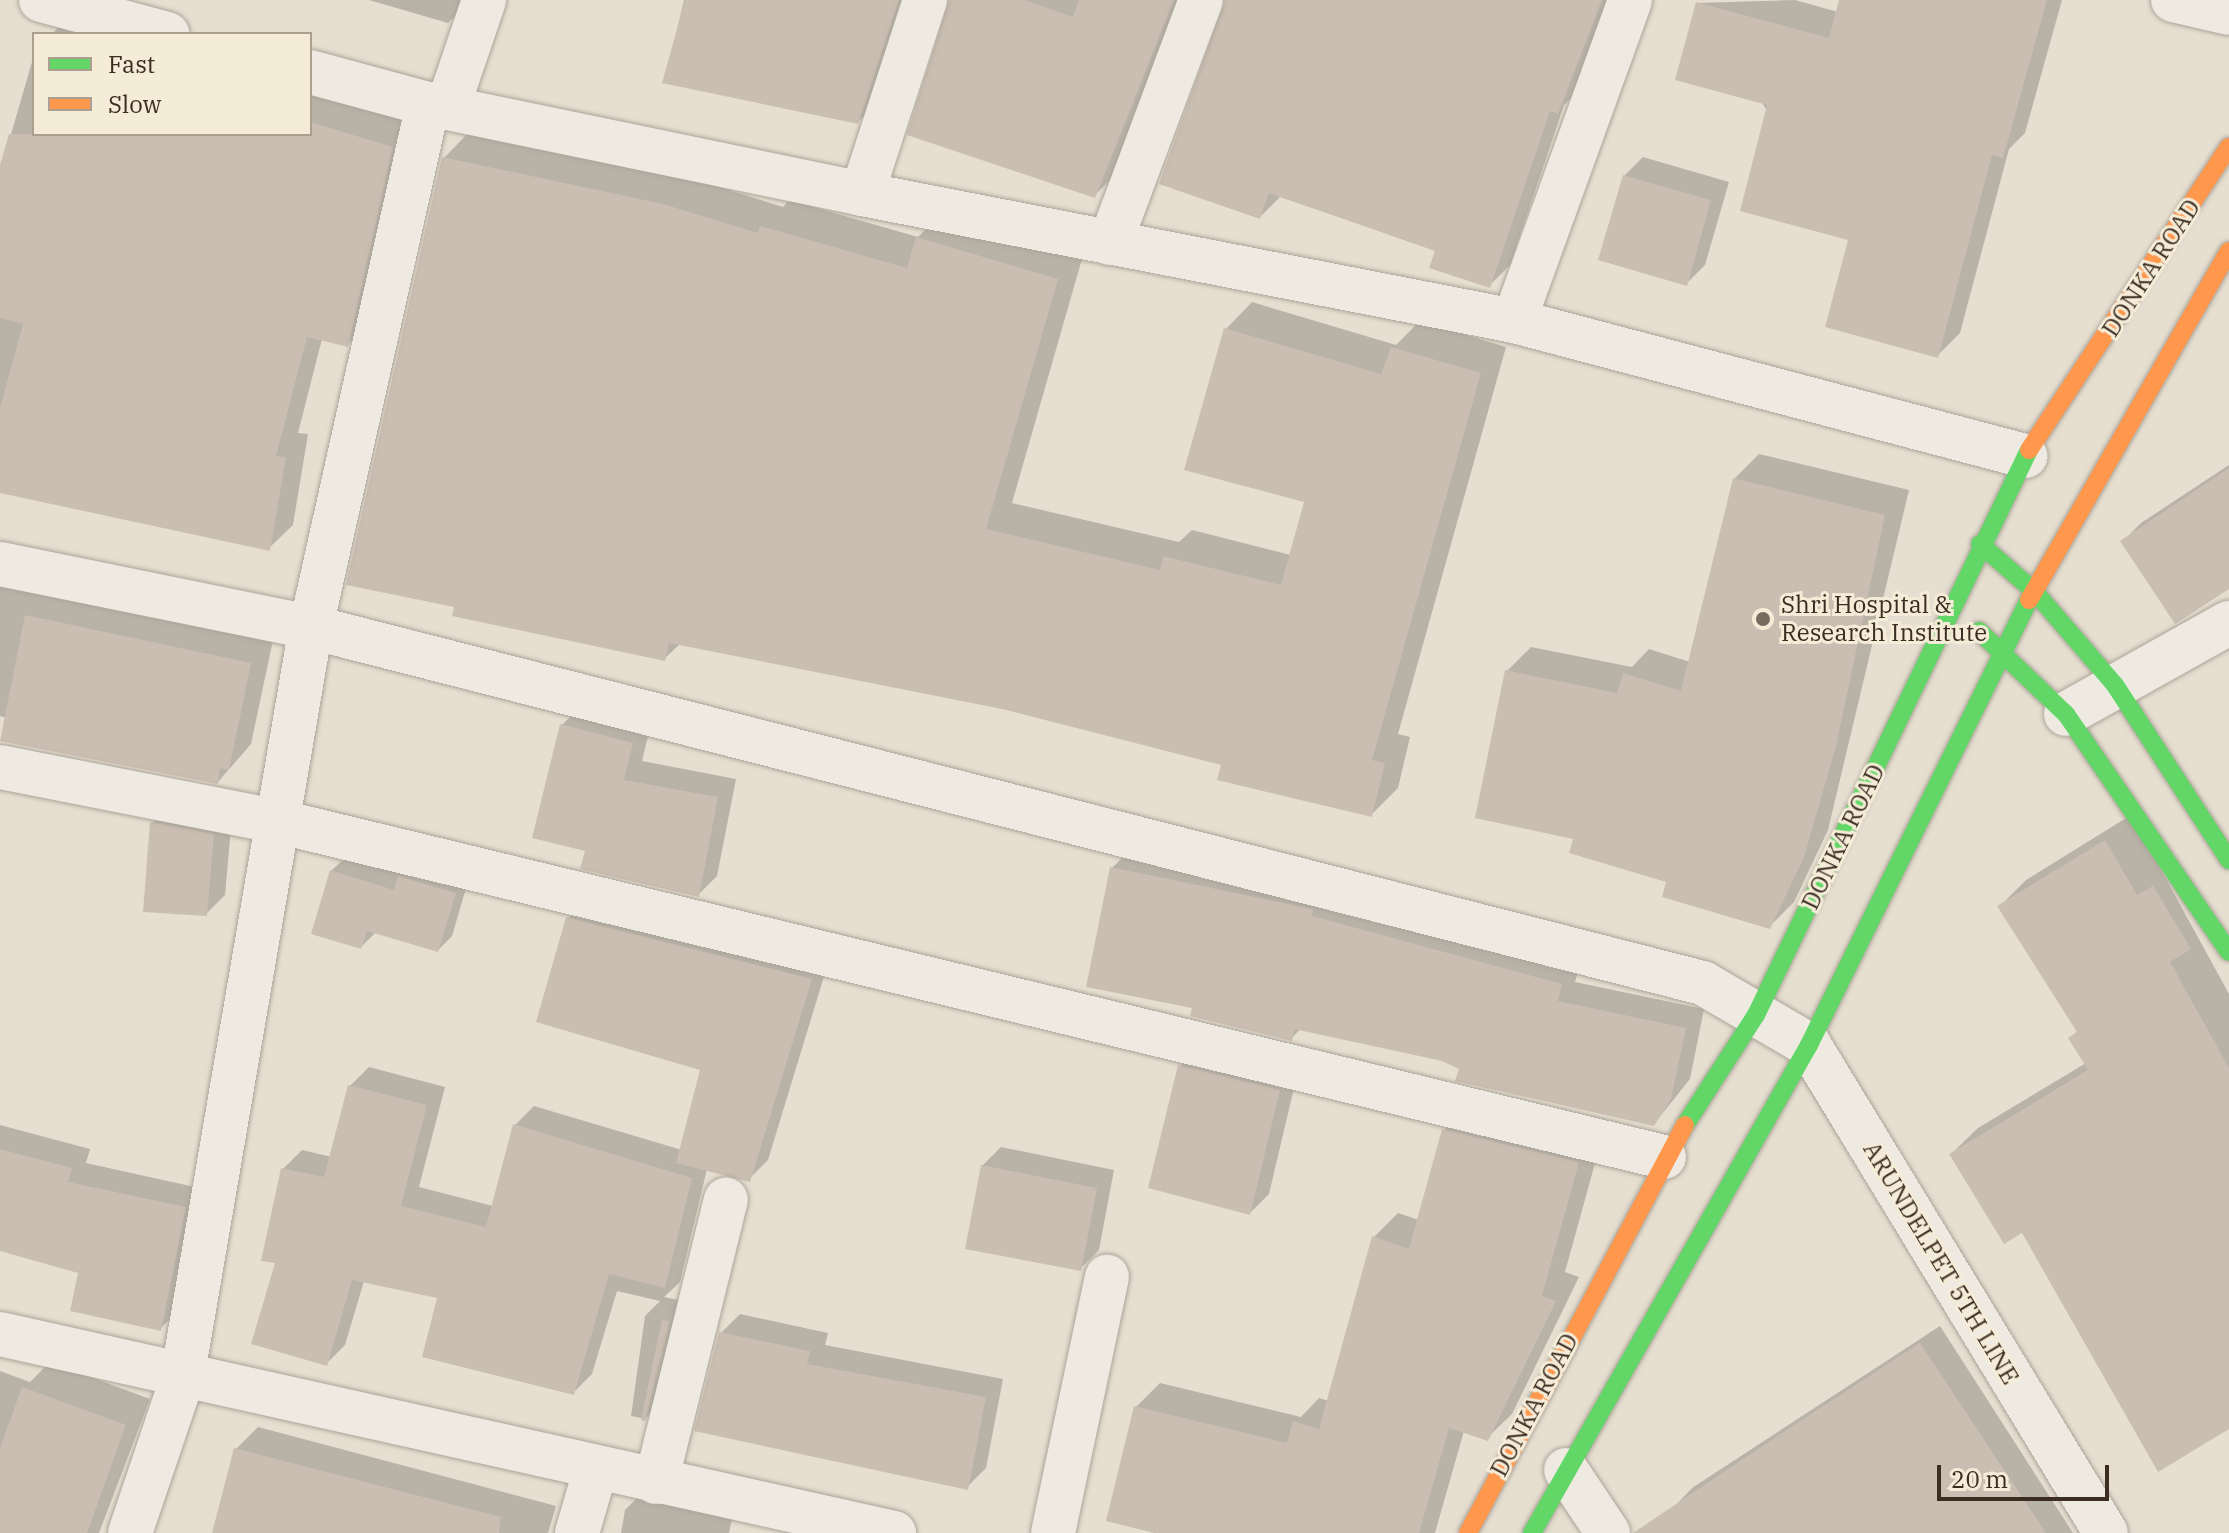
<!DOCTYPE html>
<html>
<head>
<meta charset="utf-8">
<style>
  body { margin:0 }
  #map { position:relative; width:2229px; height:1533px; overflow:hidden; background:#e6dfd1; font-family:"IBM Plex Serif",serif }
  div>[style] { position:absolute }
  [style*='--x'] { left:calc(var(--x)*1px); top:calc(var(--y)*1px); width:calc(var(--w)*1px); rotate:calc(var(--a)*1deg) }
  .shadow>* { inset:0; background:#0003 }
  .building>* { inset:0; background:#cabeb2 }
  .roads { filter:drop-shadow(0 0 2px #aca499) drop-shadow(0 0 2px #aca499) }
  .street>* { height:44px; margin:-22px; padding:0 22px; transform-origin:22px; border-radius:22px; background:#eeeae2 }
  .fast>* { height:18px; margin:-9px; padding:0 9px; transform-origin:9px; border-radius:9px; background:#63d668 }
  .slow>* { height:18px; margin:-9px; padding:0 9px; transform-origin:9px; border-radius:9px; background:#ff974d }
  .dots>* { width:22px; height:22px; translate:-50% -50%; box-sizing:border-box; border:4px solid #f5ecd8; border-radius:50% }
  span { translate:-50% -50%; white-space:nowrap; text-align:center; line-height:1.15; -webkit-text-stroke:6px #f5ecd8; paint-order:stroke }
  .street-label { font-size:24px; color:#3b2d21 }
  .poi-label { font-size:24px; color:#3b2d21 }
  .left { translate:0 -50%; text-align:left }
  .legend { position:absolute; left:32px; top:32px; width:280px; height:104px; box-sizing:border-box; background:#f5ecd8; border:2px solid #aba08f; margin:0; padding:10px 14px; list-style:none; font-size:24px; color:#3b2d21 }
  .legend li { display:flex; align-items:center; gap:16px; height:40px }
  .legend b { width:40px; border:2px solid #aba08f }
  .scale { position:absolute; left:1937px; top:1465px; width:172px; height:36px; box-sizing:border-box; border:4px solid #3b2d21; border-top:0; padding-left:10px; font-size:24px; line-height:28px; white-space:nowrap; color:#3b2d21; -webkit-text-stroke:6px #f5ecd8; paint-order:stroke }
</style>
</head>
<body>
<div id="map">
  <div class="shadow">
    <i style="clip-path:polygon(369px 0,471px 0,448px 23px)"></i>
    <i style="clip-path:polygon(684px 0,911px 0,878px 101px,858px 122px,665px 81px)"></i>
    <i style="clip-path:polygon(949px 0,1185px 0,1115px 175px,1095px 195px)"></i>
    <i style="clip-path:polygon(1225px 0,1613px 0,1578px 91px,1564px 105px,1510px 265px,1489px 286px,1438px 250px,1280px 197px,1260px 217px)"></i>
    <i style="clip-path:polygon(1795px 0,1838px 12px,1841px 0,2062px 0,2025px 133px,2009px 149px,1960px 333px,1937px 356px,1850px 238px,1697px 3px)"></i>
    <i style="clip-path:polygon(59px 27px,81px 34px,52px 34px)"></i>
    <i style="clip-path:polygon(34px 55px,34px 134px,310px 134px,310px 94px,413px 118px,371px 321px,347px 345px,322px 339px,298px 433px,308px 434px,293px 525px,269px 548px,0 491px,0 172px)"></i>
    <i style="clip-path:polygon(470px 131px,690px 178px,783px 207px,789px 200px,918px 237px,944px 211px,1084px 252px,1012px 503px,1179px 542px,1192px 530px,1291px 555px,1306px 501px,1226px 329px,1252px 302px,1396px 345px,1420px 321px,1506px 347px,1398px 734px,1410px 737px,1398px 788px,1371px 815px,1223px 764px,1003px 707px,681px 643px,664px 659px,444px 158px)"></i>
    <i style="clip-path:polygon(1643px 157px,1729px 182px,1705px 265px,1686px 284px,1624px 176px)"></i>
    <i style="clip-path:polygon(1759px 454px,1909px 490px,1828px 830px,1794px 902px,1769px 927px,1575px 838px,1507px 671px,1531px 647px,1632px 667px,1649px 649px,1690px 662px,1734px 479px)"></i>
    <i style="clip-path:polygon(2229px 465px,2229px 588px,2122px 542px,2141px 523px)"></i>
    <i style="clip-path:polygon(0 587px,273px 640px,251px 744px,218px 782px,0 716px)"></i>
    <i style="clip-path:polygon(581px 706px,651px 724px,642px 761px,736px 779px,717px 876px,698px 895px,587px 850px,562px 725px)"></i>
    <i style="clip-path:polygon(171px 804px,232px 816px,225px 895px,206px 914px,152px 823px)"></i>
    <i style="clip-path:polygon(2131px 815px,2229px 994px,2229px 1426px,1951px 1154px,1978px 1128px,2086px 1063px,2071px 1038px,2078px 1030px,2000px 906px,2026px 880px)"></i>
    <i style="clip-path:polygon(1131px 849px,1580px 965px,1575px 982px,1704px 1009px,1690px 1079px,1654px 1124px,1442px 1059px,1301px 1028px,1291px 1039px,1194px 1006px,1112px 868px)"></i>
    <i style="clip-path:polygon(346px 857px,403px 874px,414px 863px,469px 878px,452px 936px,438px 950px,376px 932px,361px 947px,331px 871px)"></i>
    <i style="clip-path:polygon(587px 899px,829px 960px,768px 1160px,749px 1179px,707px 1169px,680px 1282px,664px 1297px,688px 1302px,664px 1400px,645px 1419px,631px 1416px,645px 1316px,660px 1301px,617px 1291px,592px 1374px,573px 1393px,439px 1297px,364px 1281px,345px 1345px,326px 1364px,277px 1262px,283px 1169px,302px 1150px,332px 1157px,350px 1086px,369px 1067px,445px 1087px,419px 1187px,493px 1206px,515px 1125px,534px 1106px,682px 1150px,702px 1069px,568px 918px)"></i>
    <i style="clip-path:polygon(1199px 1047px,1298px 1071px,1269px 1194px,1250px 1213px,1180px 1066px)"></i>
    <i style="clip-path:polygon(1468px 1106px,1602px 1138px,1565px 1272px,1579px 1277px,1512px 1414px,1487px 1438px,1464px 1431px,1435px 1533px,1163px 1533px,1136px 1407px,1160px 1383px,1301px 1417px,1319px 1398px,1329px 1401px,1374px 1237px,1398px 1213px,1419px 1220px,1444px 1130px)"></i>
    <i style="clip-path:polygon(0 1125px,90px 1149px,86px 1163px,204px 1189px,179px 1310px,160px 1329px,81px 1271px,0 1249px)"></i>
    <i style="clip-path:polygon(1001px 1147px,1114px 1170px,1099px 1250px,1080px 1269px,982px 1166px)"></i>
    <i style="clip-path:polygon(740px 1314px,828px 1333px,825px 1345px,1003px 1379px,986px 1468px,967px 1487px,721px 1333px)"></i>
    <i style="clip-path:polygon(1940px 1326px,2073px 1533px,1691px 1533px,1674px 1507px,1692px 1488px)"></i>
    <i style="clip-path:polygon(50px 1362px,150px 1399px,99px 1533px,0 1533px,0 1371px,30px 1382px)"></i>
    <i style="clip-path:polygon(258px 1427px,556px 1506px,548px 1533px,214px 1533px,236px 1449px)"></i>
    <i style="clip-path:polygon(644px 1491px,734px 1510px,729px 1533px,621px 1533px,625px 1510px)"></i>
  </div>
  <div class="building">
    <i style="clip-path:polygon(685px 0,899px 0,858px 124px,662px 83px)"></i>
    <i style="clip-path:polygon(949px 0,1025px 0,1073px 17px,1079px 0,1174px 0,1095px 198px,907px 135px)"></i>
    <i style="clip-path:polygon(1225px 0,1602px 0,1558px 114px,1550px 111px,1490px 288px,1429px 268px,1435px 251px,1269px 193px,1260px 219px,1159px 184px)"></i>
    <i style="clip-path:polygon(1839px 0,2047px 0,2003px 158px,1992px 155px,1938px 358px,1825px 327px,1848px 240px,1740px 211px,1767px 105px,1675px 80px,1696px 2px,1829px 38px)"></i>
    <i style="clip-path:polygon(310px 122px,393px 147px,348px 347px,307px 337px,276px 456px,286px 457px,270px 551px,0 493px,0 408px,23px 324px,0 318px,0 165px,9px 134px,310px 134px)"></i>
    <i style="clip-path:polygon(442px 157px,663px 204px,758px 233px,760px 226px,907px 268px,916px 237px,1058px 279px,986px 529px,1160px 570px,1163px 556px,1281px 585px,1304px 502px,1184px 470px,1224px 328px,1381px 374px,1391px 347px,1481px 373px,1372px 760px,1385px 763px,1372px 817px,1217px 780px,1221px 765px,1002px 709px,669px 643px,665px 661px,452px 616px,454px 607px,346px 585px)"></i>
    <i style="clip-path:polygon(1623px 175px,1711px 200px,1687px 286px,1598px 260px)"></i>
    <i style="clip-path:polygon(2229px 468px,2229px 589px,2175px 624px,2120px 541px)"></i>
    <i style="clip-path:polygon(1733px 478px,1885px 515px,1836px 746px,1804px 857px,1770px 929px,1662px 897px,1666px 882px,1569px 853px,1573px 839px,1475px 818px,1505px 670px,1617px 693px,1623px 673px,1681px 691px)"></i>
    <i style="clip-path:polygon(25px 615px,251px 663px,229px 770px,220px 768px,218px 784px,0 741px)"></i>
    <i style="clip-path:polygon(560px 724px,633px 743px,624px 780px,718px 797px,699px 897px,580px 869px,585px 851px,532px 838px)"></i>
    <i style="clip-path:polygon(150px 822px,214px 834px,207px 916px,143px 912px)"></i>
    <i style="clip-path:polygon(2105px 840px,2137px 895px,2153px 886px,2191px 949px,2170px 962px,2229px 1068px,2229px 1429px,2158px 1472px,2022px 1233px,2004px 1244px,1949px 1154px,2088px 1070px,2068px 1038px,2077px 1032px,1997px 906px)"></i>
    <i style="clip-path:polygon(1110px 867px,1313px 909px,1312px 916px,1562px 984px,1558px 1001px,1686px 1028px,1671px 1099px,1654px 1126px,1455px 1081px,1459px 1069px,1442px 1061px,1294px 1029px,1292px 1041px,1190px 1016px,1192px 1008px,1086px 987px)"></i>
    <i style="clip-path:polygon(330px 870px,394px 890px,398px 876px,456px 893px,438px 952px,367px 931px,361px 949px,311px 934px)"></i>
    <i style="clip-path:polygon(566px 917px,812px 979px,750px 1182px,676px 1163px,700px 1070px,536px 1022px)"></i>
    <i style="clip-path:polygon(1178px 1065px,1280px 1090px,1250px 1215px,1148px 1188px)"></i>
    <i style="clip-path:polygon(348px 1085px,427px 1105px,401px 1206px,486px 1227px,513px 1124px,692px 1178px,665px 1288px,609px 1274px,574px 1395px,422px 1357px,437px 1298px,352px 1280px,327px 1366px,251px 1344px,275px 1263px,261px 1261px,281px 1168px,324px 1177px)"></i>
    <i style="clip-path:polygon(1442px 1129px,1579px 1162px,1542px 1296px,1556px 1301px,1488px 1441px,1449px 1428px,1419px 1533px,1154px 1533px,1106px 1521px,1134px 1406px,1287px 1443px,1293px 1421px,1319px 1429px,1372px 1236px,1409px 1249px)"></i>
    <i style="clip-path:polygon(0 1149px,72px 1168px,68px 1182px,186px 1207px,161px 1331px,70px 1311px,78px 1273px,0 1251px)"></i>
    <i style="clip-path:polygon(981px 1165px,1097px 1188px,1081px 1271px,965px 1249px)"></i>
    <i style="clip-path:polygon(662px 1319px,670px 1321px,645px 1421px,641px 1420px)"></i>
    <i style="clip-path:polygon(719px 1332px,810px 1351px,807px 1364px,986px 1397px,968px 1490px,694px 1431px)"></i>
    <i style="clip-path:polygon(1920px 1343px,2046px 1533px,1633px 1533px,1779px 1435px)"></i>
    <i style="clip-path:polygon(22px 1387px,126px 1425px,87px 1533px,0 1533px,0 1448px)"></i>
    <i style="clip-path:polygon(234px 1448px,501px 1517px,499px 1533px,212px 1533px)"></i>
  </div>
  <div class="roads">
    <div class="street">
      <i style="--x:41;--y:0;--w:131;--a:15.1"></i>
      <i style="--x:2173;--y:0;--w:57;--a:13.1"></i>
      <i style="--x:310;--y:72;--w:122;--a:15.2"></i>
      <i style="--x:428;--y:104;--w:443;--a:11.7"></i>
      <i style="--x:862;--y:194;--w:664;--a:11.02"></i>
      <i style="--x:1514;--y:321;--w:529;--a:14.8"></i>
      <i style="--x:448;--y:106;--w:112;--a:-71.2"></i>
      <i style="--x:862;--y:194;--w:204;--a:-72"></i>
      <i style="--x:1110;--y:243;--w:259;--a:-69.5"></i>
      <i style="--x:1514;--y:321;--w:341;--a:-70.1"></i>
      <i style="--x:0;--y:564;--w:317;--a:11.5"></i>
      <i style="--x:311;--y:627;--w:1437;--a:14.35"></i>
      <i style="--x:1703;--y:983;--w:123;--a:30.3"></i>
      <i style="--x:1809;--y:1045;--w:571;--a:58.68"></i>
      <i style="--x:2066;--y:714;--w:187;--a:-29.2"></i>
      <i style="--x:0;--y:767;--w:286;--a:11.1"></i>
      <i style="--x:281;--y:822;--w:1423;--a:13.62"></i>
      <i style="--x:0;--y:1334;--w:916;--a:12.55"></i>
      <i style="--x:1566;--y:1470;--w:76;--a:56.3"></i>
      <i style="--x:656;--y:1482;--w:291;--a:-76.1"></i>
      <i style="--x:130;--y:1533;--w:163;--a:-71.3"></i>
      <i style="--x:182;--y:1379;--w:763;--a:-80.27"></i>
      <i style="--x:311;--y:627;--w:536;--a:-77.39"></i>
      <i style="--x:577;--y:1533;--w:68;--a:-73.7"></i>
      <i style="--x:1053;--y:1533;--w:262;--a:-78.1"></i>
    </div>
    <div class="fast">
      <i style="--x:1980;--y:544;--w:73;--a:41.1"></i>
      <i style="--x:2035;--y:592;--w:123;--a:49.3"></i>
      <i style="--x:2115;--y:685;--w:209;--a:56.9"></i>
      <i style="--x:1979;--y:631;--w:120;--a:43.7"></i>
      <i style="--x:2066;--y:714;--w:288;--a:55.6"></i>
      <i style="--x:1685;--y:1125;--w:131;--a:-57.2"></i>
      <i style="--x:1756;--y:1015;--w:627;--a:-64.21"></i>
      <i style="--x:1532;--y:1533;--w:561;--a:-60.42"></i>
      <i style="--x:1809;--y:1045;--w:496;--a:-63.7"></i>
    </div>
    <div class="slow">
      <i style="--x:2029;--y:450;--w:363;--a:-56.6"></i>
      <i style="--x:2029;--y:600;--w:402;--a:-60.2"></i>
      <i style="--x:1468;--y:1533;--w:462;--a:-62"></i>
    </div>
  </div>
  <div class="dots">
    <i style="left:1763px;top:619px;background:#776b5f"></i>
  </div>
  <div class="street-label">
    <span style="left:2151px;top:268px;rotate:-57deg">DONKA ROAD</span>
    <span style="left:1843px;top:837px;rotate:-64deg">DONKA ROAD</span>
    <span style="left:1941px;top:1263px;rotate:59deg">ARUNDELPET 5TH LINE</span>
    <span style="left:1534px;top:1405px;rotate:-62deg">DONKA ROAD</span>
  </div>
  <div class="poi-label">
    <span class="left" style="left:1781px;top:619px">Shri Hospital &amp;<br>Research Institute</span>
  </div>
  <ul class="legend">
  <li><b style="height:10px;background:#63d668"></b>Fast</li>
  <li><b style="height:10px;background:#ff974d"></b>Slow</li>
  </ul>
  <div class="scale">20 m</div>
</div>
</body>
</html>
